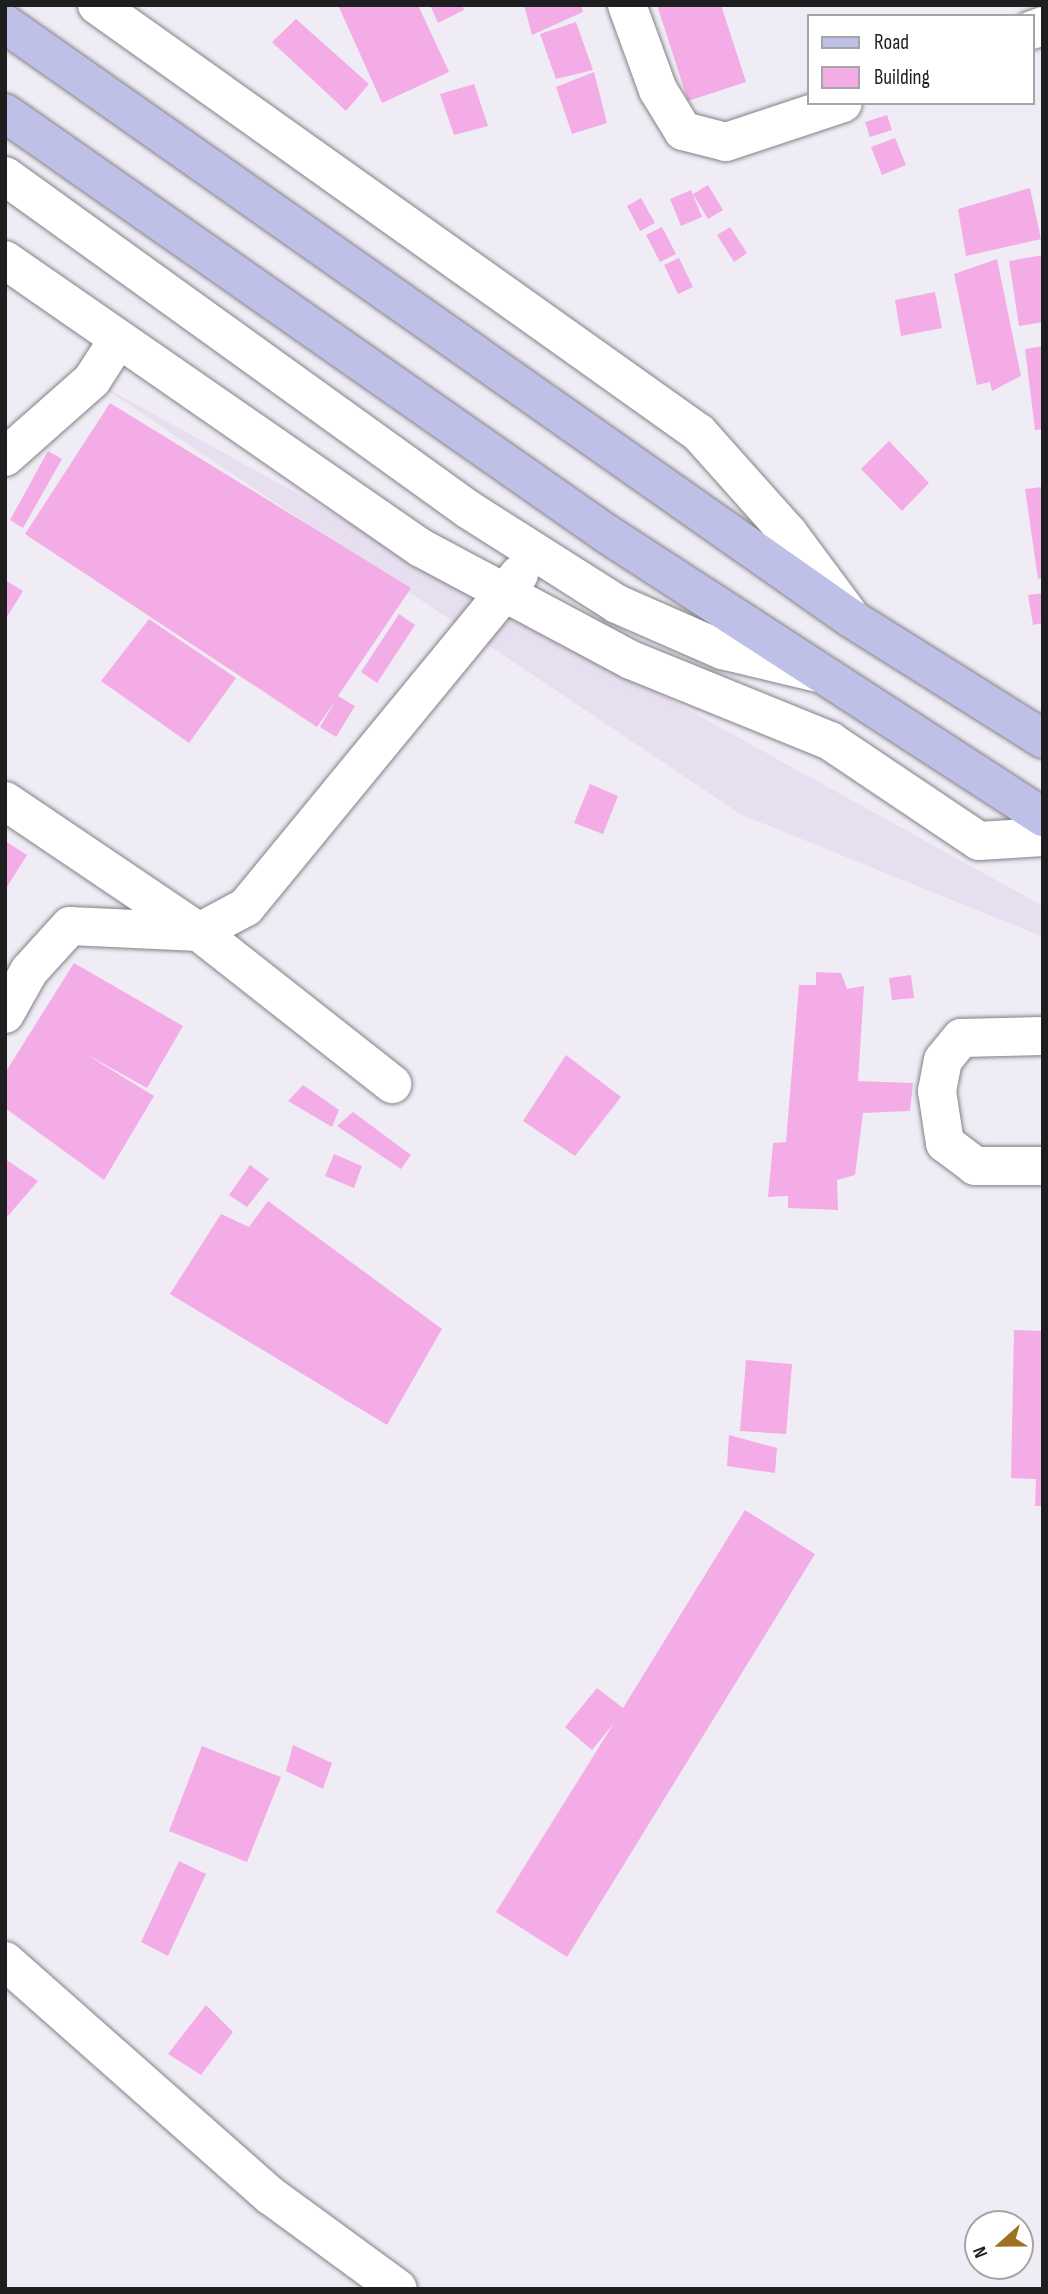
<!DOCTYPE html>
<html>
<head>
<meta charset="utf-8">
<style>
  body { margin:0 }
  #map { position:relative; width:1048px; height:2294px; overflow:hidden; background:#f0ecf5; font-family:"Sofia Sans Condensed",sans-serif }
  div>[style] { position:absolute }
  [style*='--x'] { left:calc(var(--x)*1px); top:calc(var(--y)*1px); width:calc(var(--w)*1px); rotate:calc(var(--a)*1deg) }
  .built>* { inset:0; background:#e7dfef }
  .building>* { inset:0; background:#f4ace6 }
  .roads { filter:drop-shadow(0 0 2px #848088) drop-shadow(0 0 2px #848088) }
  .minor>* { height:38px; margin:-19px; padding:0 19px; transform-origin:19px; border-radius:19px; background:#fff }
  .major>* { height:38px; margin:-19px; padding:0 19px; transform-origin:19px; border-radius:19px; background:#bec0e8 }
  span { translate:-50% -50%; white-space:nowrap; text-align:center; line-height:1.15; -webkit-text-stroke:6px #fff; paint-order:stroke }
  .frame { position:absolute; inset:0; border:7px solid #1e1d20; pointer-events:none }
  .legend { position:absolute; left:807px; top:14px; width:228px; height:91px; box-sizing:border-box; background:#fff; border:2px solid #a5a5a6; margin:0; padding:9px 12px; list-style:none; font-size:21px; color:#1e1d20 }
  .legend li { display:flex; align-items:center; gap:14px; height:35px }
  .legend b { width:35px; border:2px solid #a5a5a6 }
  .north { position:absolute; left:964px; top:2210px; width:70px; height:70px; box-sizing:border-box; background:#fff; border:2px solid #a5a5a6; border-radius:50%; rotate:249deg; font-size:19px; font-weight:700; line-height:28px; text-align:center; color:#1e1d20 }
  .north::after { content:''; display:block; margin:auto; width:24px; height:32px; background:#9c711f; clip-path:polygon(50% 0,100% 100%,50% 72%,0 100%) }
</style>
</head>
<body>
<div id="map">
  <div class="built">
    <i style="clip-path:polygon(92px 380px,1043px 906px,1043px 937px,742px 815px)"></i>
  </div>
  <div class="building">
    <i style="clip-path:polygon(338px 5px,418px 5px,449px 72px,382px 103px)"></i>
    <i style="clip-path:polygon(430px 5px,462px 5px,464px 10px,438px 23px)"></i>
    <i style="clip-path:polygon(524px 5px,581px 5px,583px 12px,532px 35px)"></i>
    <i style="clip-path:polygon(657px 5px,721px 5px,746px 82px,688px 101px)"></i>
    <i style="clip-path:polygon(296px 19px,369px 84px,346px 111px,272px 42px)"></i>
    <i style="clip-path:polygon(576px 22px,593px 70px,556px 79px,540px 34px)"></i>
    <i style="clip-path:polygon(594px 72px,607px 123px,572px 134px,556px 87px)"></i>
    <i style="clip-path:polygon(474px 84px,488px 126px,454px 135px,440px 94px)"></i>
    <i style="clip-path:polygon(887px 115px,892px 130px,870px 137px,865px 122px)"></i>
    <i style="clip-path:polygon(895px 138px,906px 165px,882px 175px,871px 147px)"></i>
    <i style="clip-path:polygon(708px 185px,723px 210px,708px 219px,693px 194px)"></i>
    <i style="clip-path:polygon(1030px 188px,1041px 239px,966px 256px,958px 209px)"></i>
    <i style="clip-path:polygon(691px 190px,702px 217px,681px 226px,670px 199px)"></i>
    <i style="clip-path:polygon(641px 198px,655px 223px,640px 231px,627px 206px)"></i>
    <i style="clip-path:polygon(662px 227px,676px 254px,660px 262px,646px 235px)"></i>
    <i style="clip-path:polygon(730px 227px,747px 253px,734px 262px,717px 235px)"></i>
    <i style="clip-path:polygon(1043px 255px,1043px 322px,1019px 326px,1009px 261px)"></i>
    <i style="clip-path:polygon(679px 258px,693px 287px,678px 294px,664px 265px)"></i>
    <i style="clip-path:polygon(997px 259px,1021px 376px,992px 391px,990px 382px,977px 385px,954px 274px)"></i>
    <i style="clip-path:polygon(935px 292px,942px 328px,901px 336px,895px 300px)"></i>
    <i style="clip-path:polygon(1043px 346px,1043px 429px,1035px 430px,1025px 349px)"></i>
    <i style="clip-path:polygon(110px 403px,411px 588px,338px 696px,355px 706px,336px 737px,320px 727px,336px 700px,317px 727px,25px 534px)"></i>
    <i style="clip-path:polygon(889px 441px,929px 483px,902px 511px,861px 469px)"></i>
    <i style="clip-path:polygon(48px 451px,62px 459px,23px 528px,10px 520px)"></i>
    <i style="clip-path:polygon(1043px 487px,1043px 578px,1038px 579px,1025px 489px)"></i>
    <i style="clip-path:polygon(5px 580px,23px 591px,5px 620px)"></i>
    <i style="clip-path:polygon(1043px 593px,1043px 623px,1033px 625px,1028px 595px)"></i>
    <i style="clip-path:polygon(399px 614px,415px 625px,377px 683px,361px 672px)"></i>
    <i style="clip-path:polygon(149px 619px,236px 678px,189px 743px,101px 681px)"></i>
    <i style="clip-path:polygon(590px 784px,618px 796px,603px 834px,574px 823px)"></i>
    <i style="clip-path:polygon(5px 841px,27px 855px,5px 890px)"></i>
    <i style="clip-path:polygon(74px 963px,183px 1026px,147px 1088px,84px 1053px,154px 1096px,104px 1180px,5px 1108px,5px 1073px)"></i>
    <i style="clip-path:polygon(816px 972px,841px 973px,847px 989px,864px 986px,858px 1081px,913px 1083px,910px 1111px,863px 1113px,855px 1175px,837px 1180px,838px 1210px,788px 1208px,788px 1196px,768px 1197px,773px 1143px,786px 1142px,799px 985px,816px 985px)"></i>
    <i style="clip-path:polygon(911px 975px,914px 998px,892px 1000px,889px 978px)"></i>
    <i style="clip-path:polygon(566px 1055px,621px 1097px,575px 1156px,523px 1121px)"></i>
    <i style="clip-path:polygon(303px 1085px,339px 1110px,332px 1127px,288px 1101px)"></i>
    <i style="clip-path:polygon(353px 1112px,411px 1155px,401px 1169px,337px 1126px)"></i>
    <i style="clip-path:polygon(334px 1154px,362px 1166px,354px 1188px,325px 1176px)"></i>
    <i style="clip-path:polygon(5px 1159px,38px 1181px,8px 1216px,5px 1213px)"></i>
    <i style="clip-path:polygon(250px 1165px,269px 1179px,247px 1207px,229px 1195px)"></i>
    <i style="clip-path:polygon(268px 1201px,442px 1329px,387px 1425px,170px 1294px,221px 1214px,249px 1227px)"></i>
    <i style="clip-path:polygon(1014px 1330px,1043px 1331px,1043px 1506px,1035px 1506px,1036px 1479px,1011px 1478px)"></i>
    <i style="clip-path:polygon(746px 1360px,792px 1364px,786px 1434px,740px 1431px)"></i>
    <i style="clip-path:polygon(729px 1435px,777px 1448px,775px 1473px,727px 1466px)"></i>
    <i style="clip-path:polygon(745px 1510px,815px 1554px,567px 1957px,496px 1912px,614px 1723px,592px 1750px,565px 1727px,597px 1688px,623px 1708px)"></i>
    <i style="clip-path:polygon(293px 1745px,332px 1763px,323px 1789px,286px 1771px)"></i>
    <i style="clip-path:polygon(202px 1746px,281px 1777px,247px 1862px,169px 1831px)"></i>
    <i style="clip-path:polygon(179px 1861px,206px 1874px,168px 1956px,141px 1942px)"></i>
    <i style="clip-path:polygon(206px 2005px,233px 2032px,201px 2075px,168px 2054px)"></i>
  </div>
  <div class="roads">
    <div class="minor">
      <i style="--x:97;--y:5;--w:739;--a:35.41"></i>
      <i style="--x:699;--y:433;--w:135;--a:48.3"></i>
      <i style="--x:789;--y:534;--w:97;--a:53.4"></i>
      <i style="--x:627;--y:5;--w:90;--a:70"></i>
      <i style="--x:658;--y:90;--w:48;--a:58.6"></i>
      <i style="--x:683;--y:131;--w:44;--a:14.3"></i>
      <i style="--x:726;--y:142;--w:123;--a:-18.4"></i>
      <i style="--x:1032;--y:30;--w:12;--a:-20"></i>
      <i style="--x:5;--y:176;--w:572;--a:35.75"></i>
      <i style="--x:469;--y:510;--w:175;--a:32.4"></i>
      <i style="--x:617;--y:604;--w:115;--a:23.7"></i>
      <i style="--x:722;--y:650;--w:99;--a:13.5"></i>
      <i style="--x:5;--y:260;--w:506;--a:34.7"></i>
      <i style="--x:421;--y:548;--w:238;--a:28.1"></i>
      <i style="--x:631;--y:660;--w:215;--a:22.1"></i>
      <i style="--x:830;--y:741;--w:179;--a:33.9"></i>
      <i style="--x:979;--y:841;--w:64;--a:-3.6"></i>
      <i style="--x:5;--y:457;--w:116;--a:-41.5"></i>
      <i style="--x:92;--y:380;--w:46;--a:-57.3"></i>
      <i style="--x:5;--y:801;--w:234;--a:34"></i>
      <i style="--x:199;--y:932;--w:246;--a:38.2"></i>
      <i style="--x:5;--y:1014;--w:49;--a:-60.8"></i>
      <i style="--x:29;--y:971;--w:61;--a:-47.7"></i>
      <i style="--x:70;--y:926;--w:129;--a:2.7"></i>
      <i style="--x:199;--y:932;--w:53;--a:-28"></i>
      <i style="--x:246;--y:907;--w:430;--a:-50.6"></i>
      <i style="--x:1043;--y:1036;--w:82;--a:178.6"></i>
      <i style="--x:961;--y:1038;--w:28;--a:129"></i>
      <i style="--x:943;--y:1060;--w:32;--a:101"></i>
      <i style="--x:937;--y:1091;--w:53;--a:81.3"></i>
      <i style="--x:945;--y:1143;--w:38;--a:37"></i>
      <i style="--x:975;--y:1166;--w:68;--a:0"></i>
      <i style="--x:5;--y:1961;--w:355;--a:41.5"></i>
      <i style="--x:271;--y:2196;--w:157;--a:36.2"></i>
    </div>
    <div class="major">
      <i style="--x:5;--y:24;--w:1035;--a:35.09"></i>
      <i style="--x:852;--y:619;--w:226;--a:32.1"></i>
      <i style="--x:5;--y:113;--w:735;--a:34.97"></i>
      <i style="--x:607;--y:534;--w:520;--a:32.99"></i>
    </div>
  </div>
  <div class="frame"></div>
  <ul class="legend">
  <li><b style="height:9px;background:#bec0e8"></b>Road</li>
  <li><b style="height:19px;background:#f4ace6"></b>Building</li>
  </ul>
  <div class="north">N</div>
</div>
</body>
</html>
